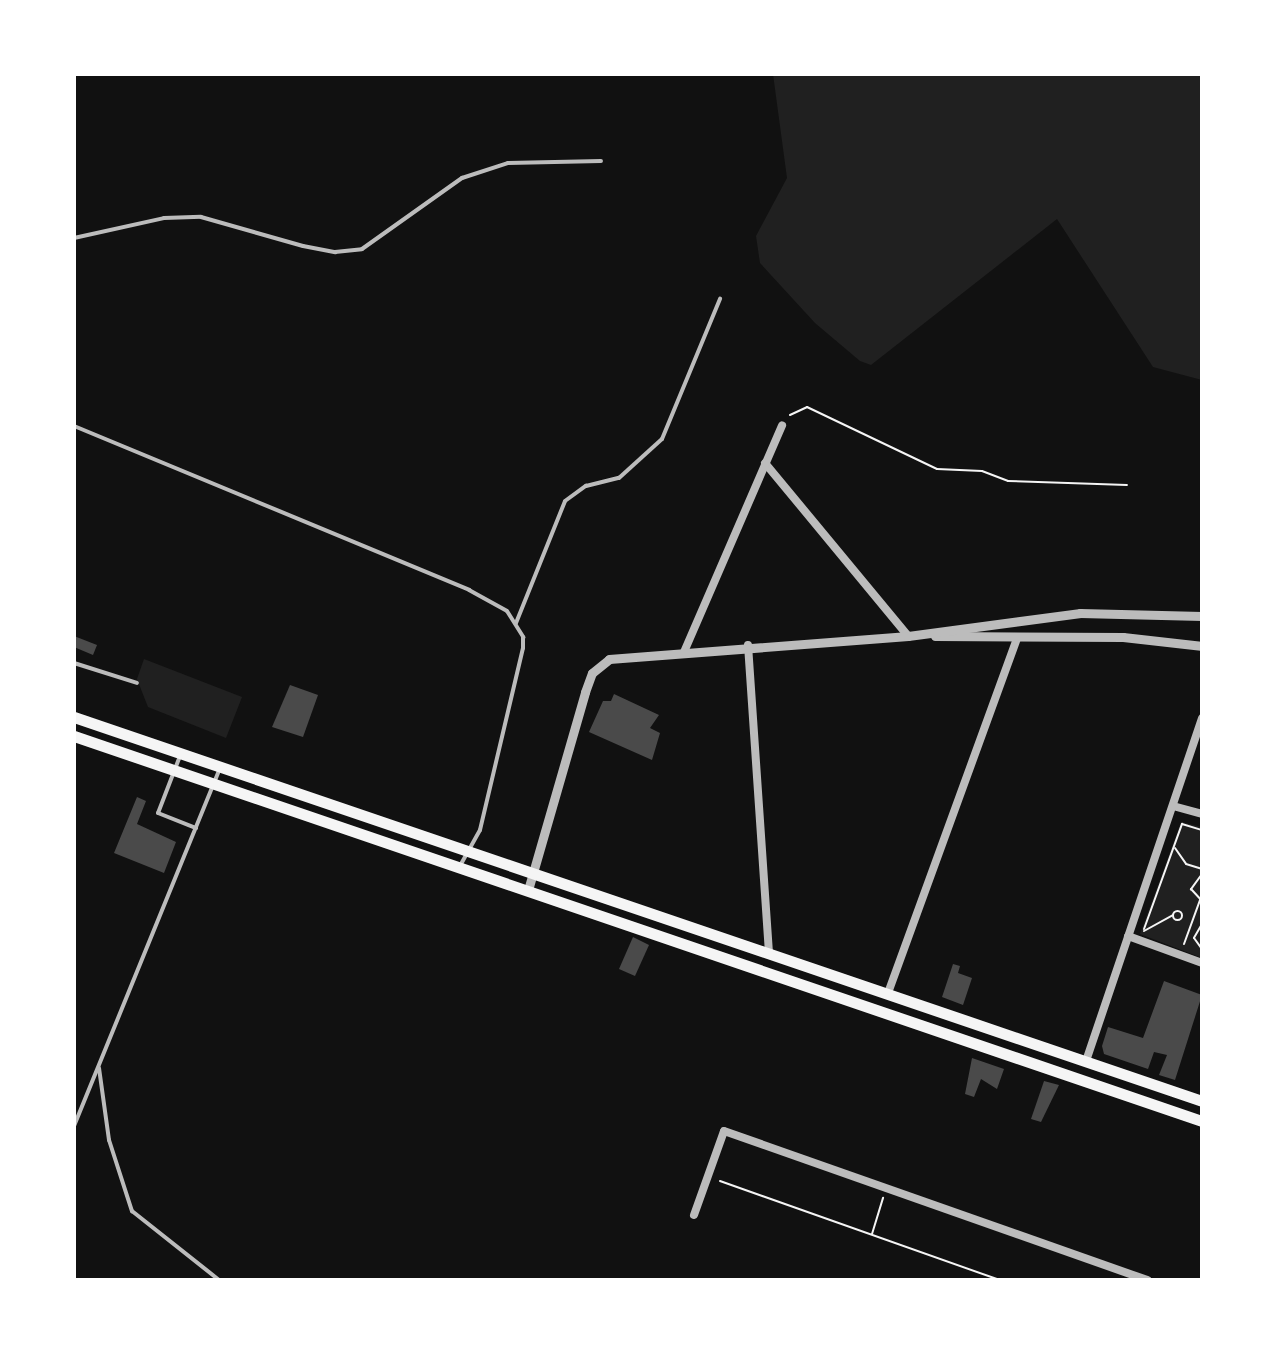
<!DOCTYPE html>
<html>
<head>
<meta charset="utf-8">
<style>
  body { margin:0 }
  #map { position:relative; width:1276px; height:1354px; overflow:hidden; background:#111; font-family:Karla,sans-serif }
  div>[style] { position:absolute }
  [style*='--x'] { left:calc(var(--x)*1px); top:calc(var(--y)*1px); width:calc(var(--w)*1px); rotate:calc(var(--a)*1deg) }
  .green>* { inset:0; background:#202020 }
  .building>* { inset:0; background:#4a4a4a }
  .path>* { height:2px; margin:-1px; padding:0 1px; transform-origin:1px; border-radius:1px; background:#f5f5f5 }
  .path>.ring { margin:-1px; padding:0; box-sizing:content-box; background:none; border:2px solid #f5f5f5; border-radius:50% }
  .service>* { height:4px; margin:-2px; padding:0 2px; transform-origin:2px; border-radius:2px; background:#bcbcbc }
  .minor>* { height:8px; margin:-4px; padding:0 4px; transform-origin:4px; border-radius:4px; background:#bcbcbc }
  .tertiary>* { height:9px; margin:-4.5px; padding:0 4.5px; transform-origin:4.5px; border-radius:4.5px; background:#bcbcbc }
  .secondary>* { height:11px; margin:-5.5px; padding:0 5.5px; transform-origin:5.5px; border-radius:5.5px; background:#f5f5f5 }
  span { translate:-50% -50%; white-space:nowrap; text-align:center; line-height:1.15; -webkit-text-stroke:6px #fff; paint-order:stroke }
  .frame { position:absolute; inset:0; border:76px solid #fff; pointer-events:none }
</style>
</head>
<body>
<div id="map">
  <div class="green">
    <i style="clip-path:polygon(773px 74px,1202px 74px,1202px 380px,1153px 367px,1057px 219px,871px 365px,860px 361px,815px 323px,760px 263px,756px 236px,787px 178px)"></i>
    <i style="clip-path:polygon(144px 659px,242px 697px,226px 738px,148px 707px,137px 679px)"></i>
    <i style="clip-path:polygon(1181px 822px,1202px 827px,1202px 958px,1140px 934px)"></i>
  </div>
  <div class="building">
    <i style="clip-path:polygon(74px 636px,97px 645px,93px 655px,74px 647px)"></i>
    <i style="clip-path:polygon(290px 685px,318px 695px,303px 737px,272px 727px)"></i>
    <i style="clip-path:polygon(614px 694px,659px 715px,650px 728px,660px 733px,652px 760px,589px 732px,603px 701px,611px 701px)"></i>
    <i style="clip-path:polygon(137px 797px,146px 801px,137px 824px,176px 842px,164px 873px,114px 853px)"></i>
    <i style="clip-path:polygon(633px 937px,649px 945px,635px 976px,619px 969px)"></i>
    <i style="clip-path:polygon(953px 964px,960px 966px,958px 973px,972px 978px,963px 1005px,942px 997px)"></i>
    <i style="clip-path:polygon(1164px 981px,1202px 995px,1175px 1080px,1159px 1075px,1167px 1055px,1154px 1052px,1148px 1069px,1104px 1054px,1102px 1046px,1108px 1027px,1143px 1038px)"></i>
    <i style="clip-path:polygon(972px 1058px,1004px 1069px,997px 1089px,981px 1079px,974px 1097px,965px 1094px)"></i>
    <i style="clip-path:polygon(1044px 1081px,1059px 1085px,1041px 1122px,1031px 1119px)"></i>
  </div>
  <div class="path">
    <i style="--x:790;--y:415;--w:19;--a:-25"></i>
    <i style="--x:807;--y:407;--w:144;--a:25.5"></i>
    <i style="--x:937;--y:469;--w:45;--a:2.5"></i>
    <i style="--x:982;--y:471;--w:28;--a:21"></i>
    <i style="--x:1008;--y:481;--w:119;--a:1.9"></i>
    <i style="--x:1175;--y:848;--w:19;--a:55"></i>
    <i style="--x:1186;--y:864;--w:17;--a:17"></i>
    <i style="--x:1202;--y:874;--w:19;--a:126"></i>
    <i style="--x:1191;--y:889;--w:16;--a:47"></i>
    <i class="ring" style="left:1172.5px;top:910.5px;width:7px;height:7px"></i>
    <i style="--x:1202;--y:924;--w:16;--a:120"></i>
    <i style="--x:1194;--y:938;--w:14;--a:54"></i>
    <i style="--x:1144;--y:929;--w:112;--a:-70.1"></i>
    <i style="--x:1182;--y:824;--w:21;--a:17"></i>
    <i style="--x:1144;--y:931;--w:33;--a:-29"></i>
    <i style="--x:1184;--y:944;--w:47;--a:-70"></i>
    <i style="--x:720;--y:1181;--w:296;--a:19.5"></i>
    <i style="--x:872;--y:1234;--w:38;--a:-73"></i>
  </div>
  <div class="service">
    <i style="--x:74;--y:238;--w:92;--a:-12.5"></i>
    <i style="--x:164;--y:218;--w:37;--a:-2"></i>
    <i style="--x:201;--y:217;--w:106;--a:15.9"></i>
    <i style="--x:303;--y:246;--w:33;--a:11"></i>
    <i style="--x:335;--y:252;--w:27;--a:-6"></i>
    <i style="--x:362;--y:249;--w:123;--a:-35.4"></i>
    <i style="--x:462;--y:178;--w:48;--a:-18.1"></i>
    <i style="--x:508;--y:163;--w:93;--a:-1.2"></i>
    <i style="--x:74;--y:426;--w:428;--a:22.5"></i>
    <i style="--x:469;--y:590;--w:43;--a:28.9"></i>
    <i style="--x:507;--y:611;--w:31;--a:58"></i>
    <i style="--x:523;--y:637;--w:11;--a:90"></i>
    <i style="--x:523;--y:648;--w:187;--a:103.3"></i>
    <i style="--x:480;--y:830;--w:41;--a:119.1"></i>
    <i style="--x:516;--y:623;--w:131;--a:-68.1"></i>
    <i style="--x:565;--y:501;--w:26;--a:-36"></i>
    <i style="--x:586;--y:486;--w:34;--a:-14"></i>
    <i style="--x:619;--y:478;--w:58;--a:-42.2"></i>
    <i style="--x:662;--y:439;--w:152;--a:-67.5"></i>
    <i style="--x:74;--y:663;--w:66;--a:17.6"></i>
    <i style="--x:180;--y:756;--w:61;--a:111.1"></i>
    <i style="--x:158;--y:813;--w:41;--a:21.5"></i>
    <i style="--x:99;--y:1068;--w:73;--a:82.1"></i>
    <i style="--x:109;--y:1140;--w:75;--a:72.1"></i>
    <i style="--x:132;--y:1211;--w:111;--a:38.4"></i>
    <i style="--x:74;--y:1126;--w:386;--a:-67.8"></i>
  </div>
  <div class="minor">
    <i style="--x:765;--y:463;--w:224;--a:50.4"></i>
    <i style="--x:748;--y:645;--w:307;--a:86.1"></i>
    <i style="--x:684;--y:652;--w:247;--a:-66.6"></i>
    <i style="--x:1173;--y:806;--w:30;--a:15"></i>
    <i style="--x:1128;--y:936;--w:79;--a:20"></i>
    <i style="--x:888;--y:993;--w:377;--a:-70"></i>
    <i style="--x:1086;--y:1061;--w:362;--a:-71.3"></i>
    <i style="--x:694;--y:1215;--w:89;--a:-70.3"></i>
    <i style="--x:724;--y:1131;--w:449;--a:19.4"></i>
  </div>
  <div class="tertiary">
    <i style="--x:935;--y:636;--w:188;--a:0.3"></i>
    <i style="--x:1123;--y:637;--w:80;--a:6.5"></i>
    <i style="--x:528;--y:890;--w:206;--a:-73.9"></i>
    <i style="--x:585;--y:692;--w:20;--a:-70"></i>
    <i style="--x:592;--y:673;--w:22;--a:-39"></i>
    <i style="--x:609;--y:659;--w:300;--a:-4.4"></i>
    <i style="--x:908;--y:636;--w:174;--a:-7.6"></i>
    <i style="--x:1080;--y:613;--w:122;--a:1.4"></i>
  </div>
  <div class="secondary">
    <i style="--x:74;--y:717;--w:1192;--a:18.8"></i>
    <i style="--x:74;--y:736;--w:1192;--a:18.85"></i>
  </div>
  <div class="frame"></div>
</div>
</body>
</html>
